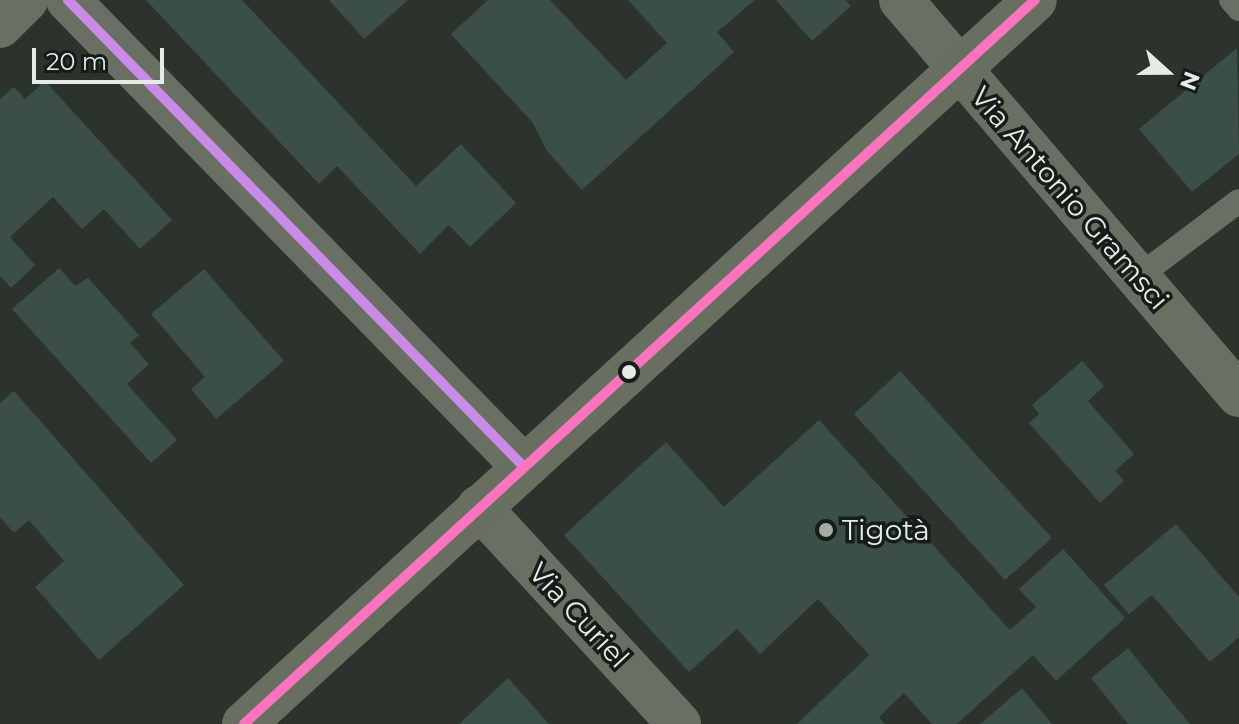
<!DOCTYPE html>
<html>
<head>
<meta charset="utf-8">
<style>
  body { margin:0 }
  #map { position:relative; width:1239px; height:724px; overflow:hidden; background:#2c332d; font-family:Montserrat,sans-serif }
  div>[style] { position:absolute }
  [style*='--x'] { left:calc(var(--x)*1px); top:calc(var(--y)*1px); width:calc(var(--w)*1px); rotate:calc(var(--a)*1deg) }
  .building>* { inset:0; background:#3b4e48 }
  .service>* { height:24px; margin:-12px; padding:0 12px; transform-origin:12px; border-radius:12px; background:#6a6f63 }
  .minor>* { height:44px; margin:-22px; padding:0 22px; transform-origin:22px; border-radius:22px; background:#6a6f63 }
  .primary>* { height:44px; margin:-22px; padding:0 22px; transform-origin:22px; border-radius:22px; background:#686f61 }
  .bus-1>* { height:10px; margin:-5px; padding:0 5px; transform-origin:5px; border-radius:5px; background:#ca8be6 }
  .bus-2>* { height:10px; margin:-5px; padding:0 5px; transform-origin:5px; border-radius:5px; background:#fc73be }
  .dots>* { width:22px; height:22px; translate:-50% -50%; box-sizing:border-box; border:4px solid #161c17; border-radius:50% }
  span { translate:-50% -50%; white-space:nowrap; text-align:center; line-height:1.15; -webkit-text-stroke:7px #161c17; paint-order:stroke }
  .street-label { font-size:28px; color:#e4ece5 }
  .poi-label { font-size:28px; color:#e4ece5 }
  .left { translate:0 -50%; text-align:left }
  .north { position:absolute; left:1127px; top:32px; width:80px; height:80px; -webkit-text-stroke:6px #161c17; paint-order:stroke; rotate:111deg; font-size:22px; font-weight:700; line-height:32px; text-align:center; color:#e4ece5 }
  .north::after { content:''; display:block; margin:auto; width:28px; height:36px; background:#e4ece5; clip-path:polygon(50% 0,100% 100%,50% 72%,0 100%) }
  .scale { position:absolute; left:32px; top:48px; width:132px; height:36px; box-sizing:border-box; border:4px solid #e4ece5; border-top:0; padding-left:10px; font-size:24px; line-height:28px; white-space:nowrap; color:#e4ece5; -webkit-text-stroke:6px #161c17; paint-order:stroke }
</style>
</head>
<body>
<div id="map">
  <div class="building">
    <i style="clip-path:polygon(146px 0,242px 0,416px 186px,461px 144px,516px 203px,470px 247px,449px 225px,420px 254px,337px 166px,319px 184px)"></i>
    <i style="clip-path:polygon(329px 0,408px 0,364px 39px)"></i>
    <i style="clip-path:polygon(488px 0,550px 0,626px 80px,667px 43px,628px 0,755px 0,717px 32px,734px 52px,582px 190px,547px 151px,533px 123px,451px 34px)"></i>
    <i style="clip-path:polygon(776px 0,846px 0,851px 6px,812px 41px)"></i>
    <i style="clip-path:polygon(1237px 48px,1239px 154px,1192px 192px,1139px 129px)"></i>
    <i style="clip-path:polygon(45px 81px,172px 220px,140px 249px,104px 209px,82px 229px,53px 197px,10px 237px,35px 265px,11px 288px,0 276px,0 99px,14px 87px,25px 99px)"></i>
    <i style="clip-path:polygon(59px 268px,75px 286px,88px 278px,139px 335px,130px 343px,149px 364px,127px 384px,177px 440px,151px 463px,12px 309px)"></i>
    <i style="clip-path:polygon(204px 269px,284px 361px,216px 419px,191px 389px,205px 377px,151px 314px)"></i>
    <i style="clip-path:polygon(1082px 361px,1104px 386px,1088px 401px,1134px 454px,1115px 471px,1124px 481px,1100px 503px,1029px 423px,1039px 414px,1032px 405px)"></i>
    <i style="clip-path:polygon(900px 371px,1052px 538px,1005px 580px,854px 414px)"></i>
    <i style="clip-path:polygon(14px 391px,184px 585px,99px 660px,35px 587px,64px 561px,29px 520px,14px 533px,0 517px,0 403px)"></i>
    <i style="clip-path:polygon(819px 420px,1010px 630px,1036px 607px,1019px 589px,1063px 549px,1125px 618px,1056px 681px,1033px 655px,957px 724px,932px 724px,904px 693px,879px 717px,885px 724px,797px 724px,869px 655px,818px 599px,760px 654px,737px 629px,689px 672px,564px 535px,666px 442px,724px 507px)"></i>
    <i style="clip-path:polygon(1176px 524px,1239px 597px,1239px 637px,1210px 662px,1152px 595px,1129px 614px,1104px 585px)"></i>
    <i style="clip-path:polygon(1128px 648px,1161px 689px,1190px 724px,1128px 724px,1091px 678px)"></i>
    <i style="clip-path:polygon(508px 678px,549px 724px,459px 724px)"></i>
    <i style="clip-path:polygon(1022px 688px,1052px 724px,980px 724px)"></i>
  </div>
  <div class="service">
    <i style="--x:1231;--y:0;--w:12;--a:48"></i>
    <i style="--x:1138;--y:277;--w:126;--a:-37"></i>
  </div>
  <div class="minor">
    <i style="--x:68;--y:0;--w:651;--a:45.68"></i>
    <i style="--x:901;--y:0;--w:520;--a:49.45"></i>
    <i style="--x:0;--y:26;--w:37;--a:-45"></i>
    <i style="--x:479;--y:507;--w:295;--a:47.3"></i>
  </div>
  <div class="primary">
    <i style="--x:244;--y:724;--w:1072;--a:-42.47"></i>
  </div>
  <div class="bus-1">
    <i style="--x:68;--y:0;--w:651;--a:45.68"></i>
  </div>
  <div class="bus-2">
    <i style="--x:244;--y:724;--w:1072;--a:-42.47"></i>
  </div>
  <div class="dots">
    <i style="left:629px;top:372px;background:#e4ece5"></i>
    <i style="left:826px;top:530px;background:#a4aba5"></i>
  </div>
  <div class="street-label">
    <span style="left:1070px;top:198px;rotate:49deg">Via Antonio Gramsci</span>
    <span style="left:579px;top:615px;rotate:47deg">Via Curiel</span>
  </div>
  <div class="poi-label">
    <span class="left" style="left:842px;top:530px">Tigotà</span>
  </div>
  <div class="north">N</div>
  <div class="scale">20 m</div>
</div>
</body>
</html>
